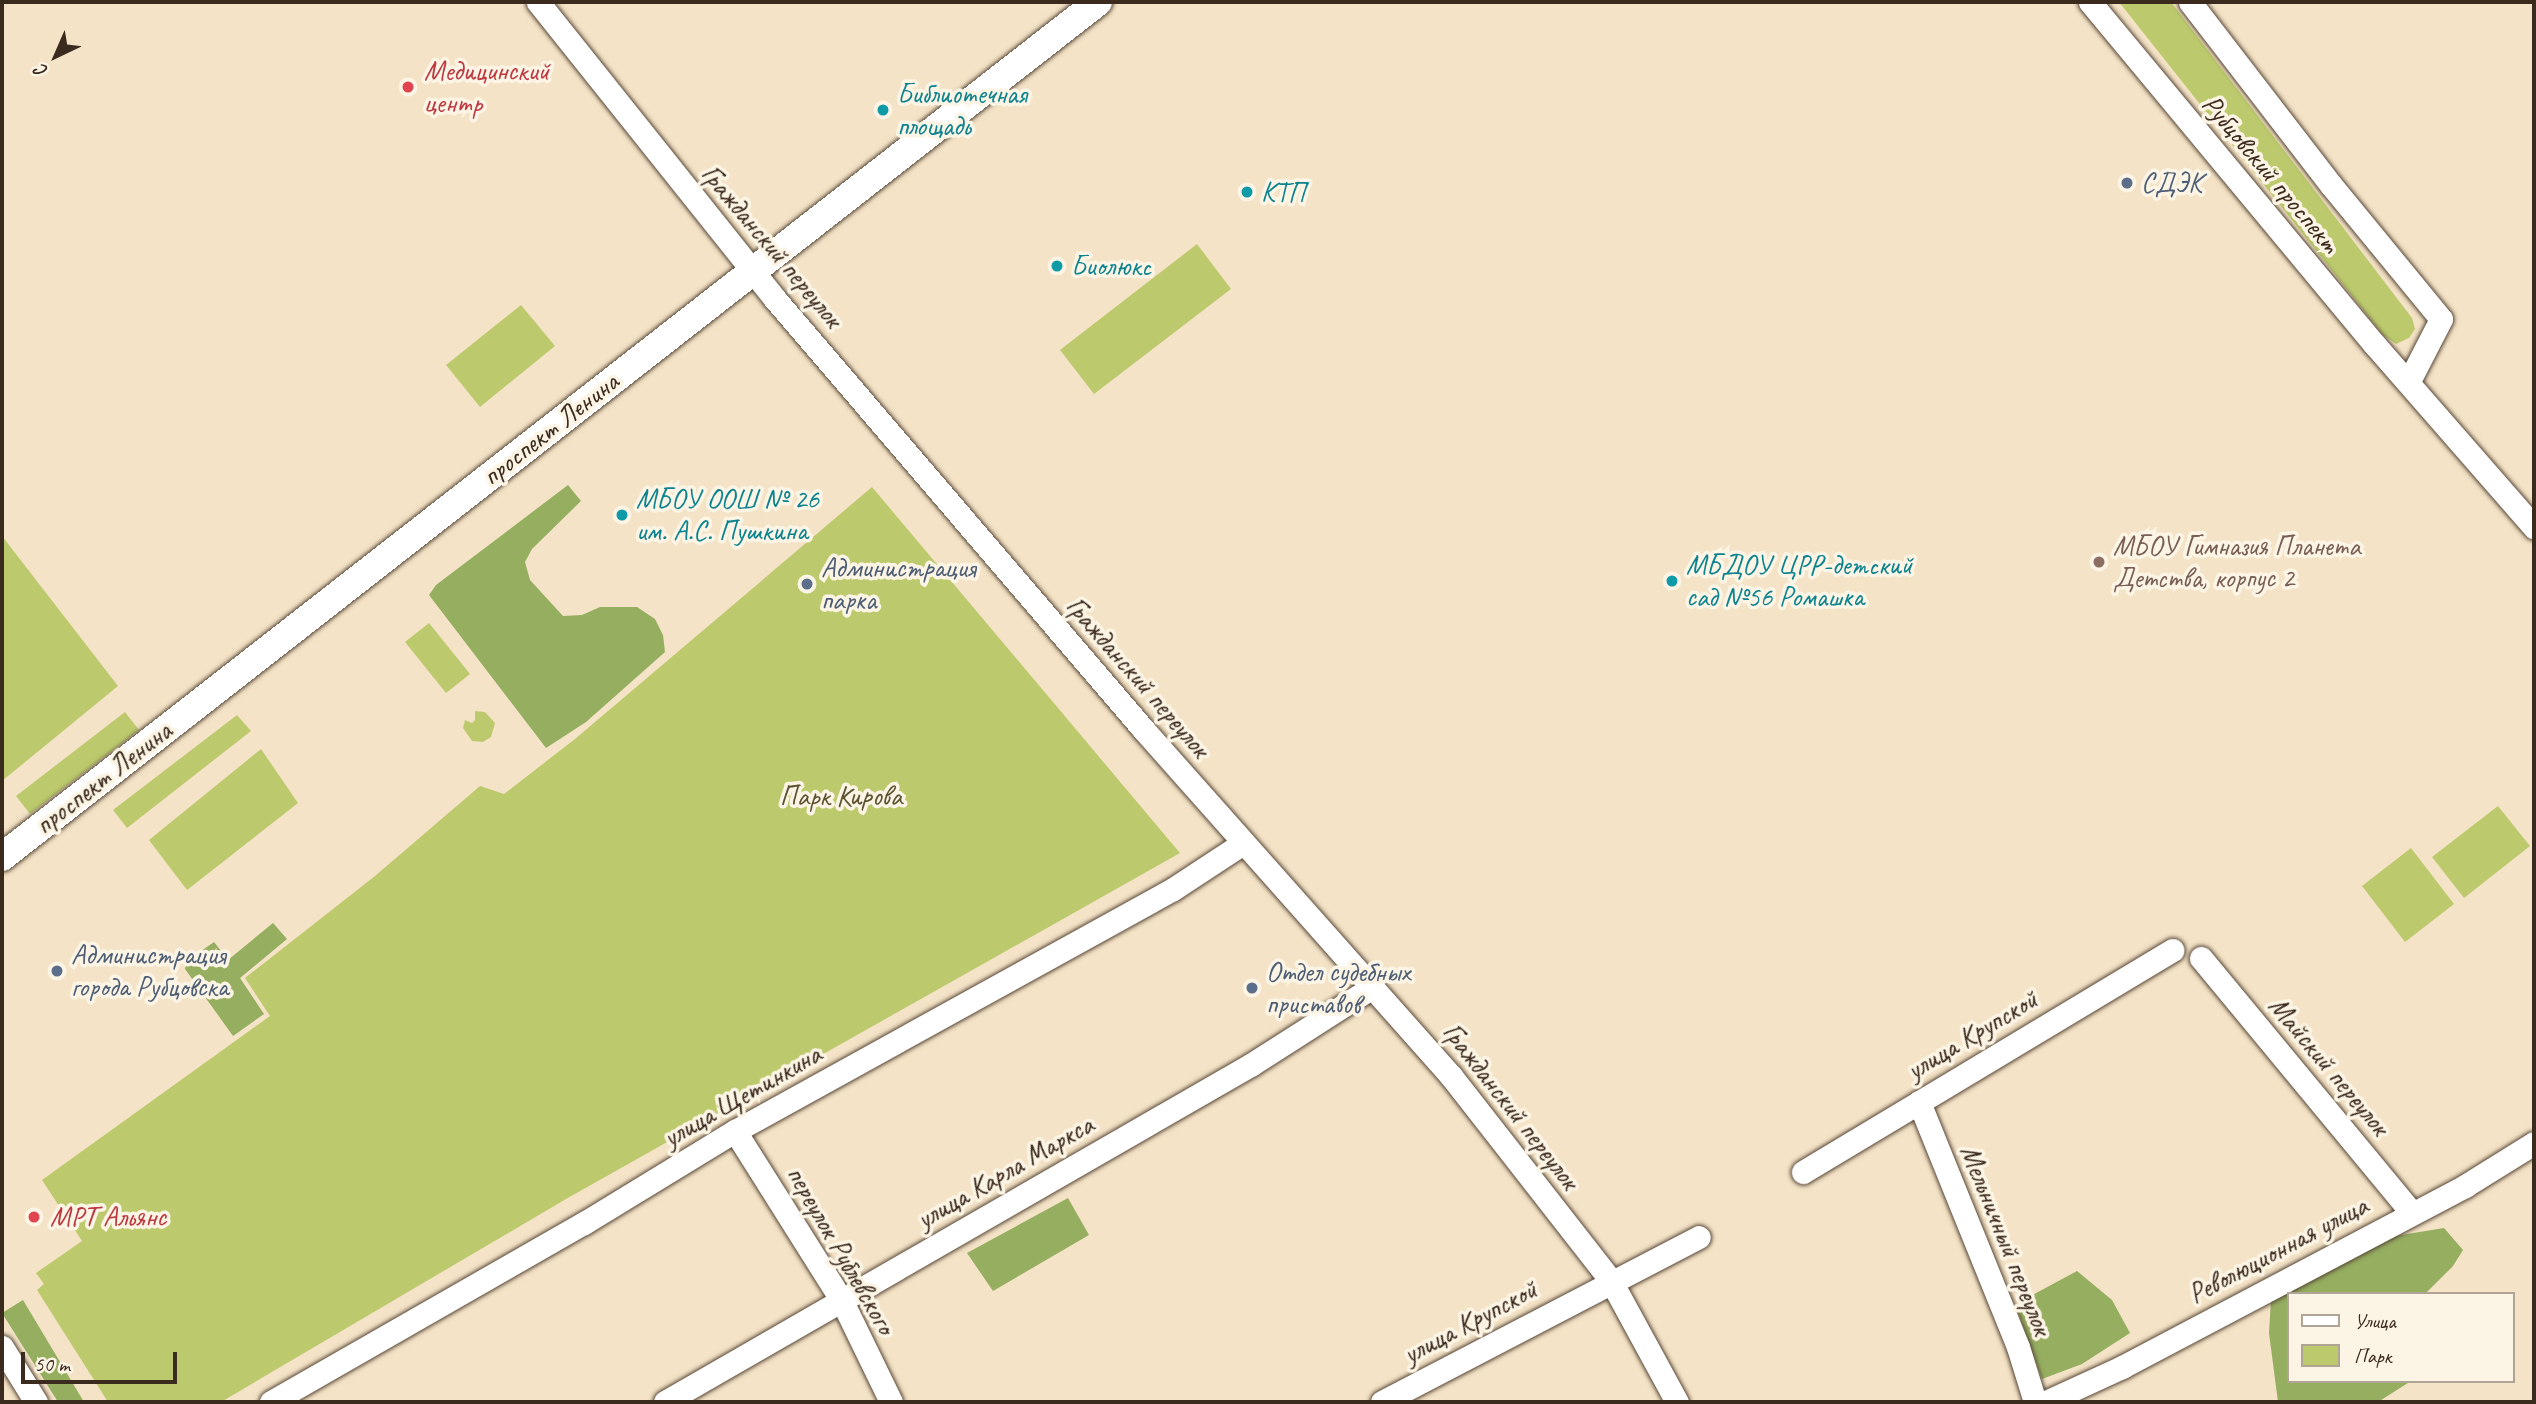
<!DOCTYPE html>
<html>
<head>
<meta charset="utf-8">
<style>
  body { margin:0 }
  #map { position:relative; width:2536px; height:1404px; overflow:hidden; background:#f4e3c6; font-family:Caveat,sans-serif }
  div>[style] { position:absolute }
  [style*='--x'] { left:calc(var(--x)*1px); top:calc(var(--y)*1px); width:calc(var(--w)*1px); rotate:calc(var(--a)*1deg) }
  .green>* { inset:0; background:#bcca6d }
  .forest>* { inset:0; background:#95ae60 }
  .roads { filter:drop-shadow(0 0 2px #574637) drop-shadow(0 0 2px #574637) }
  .minor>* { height:23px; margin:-11.5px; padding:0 11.5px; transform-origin:11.5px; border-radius:11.5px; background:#fff }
  .major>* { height:28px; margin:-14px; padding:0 14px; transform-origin:14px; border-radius:14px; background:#fff }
  .dots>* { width:19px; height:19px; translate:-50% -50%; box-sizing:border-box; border:4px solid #fcf5e5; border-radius:50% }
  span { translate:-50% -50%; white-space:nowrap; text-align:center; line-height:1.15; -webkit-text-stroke:7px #fcf5e5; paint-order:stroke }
  .health-label { font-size:28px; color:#be3a42 }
  .left { translate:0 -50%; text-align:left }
  .culture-label { font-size:28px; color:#0d838f }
  .street-label { font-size:28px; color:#3b2a1e }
  .service-label { font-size:28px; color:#4e5e75 }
  .education-label { font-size:28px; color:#785e54 }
  .park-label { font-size:28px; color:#5b5232 }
  .frame { position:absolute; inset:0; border:4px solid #3b2a1e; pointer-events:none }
  .legend { position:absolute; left:2287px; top:1292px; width:228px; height:91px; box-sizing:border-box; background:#fcf5e5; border:2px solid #afa495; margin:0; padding:9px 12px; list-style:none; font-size:21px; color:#3b2a1e }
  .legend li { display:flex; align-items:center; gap:14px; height:35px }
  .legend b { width:35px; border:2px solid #afa495 }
  .north { position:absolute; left:21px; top:21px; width:70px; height:70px; -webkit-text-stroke:5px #fcf5e5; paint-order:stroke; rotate:224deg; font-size:19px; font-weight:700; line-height:28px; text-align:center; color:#3b2a1e }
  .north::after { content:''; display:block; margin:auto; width:24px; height:32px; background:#3b2a1e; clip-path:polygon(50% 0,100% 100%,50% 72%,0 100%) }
  .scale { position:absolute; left:21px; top:1352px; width:156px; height:32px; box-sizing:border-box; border:4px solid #3b2a1e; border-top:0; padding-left:9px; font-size:21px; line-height:24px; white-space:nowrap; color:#3b2a1e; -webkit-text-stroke:5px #fcf5e5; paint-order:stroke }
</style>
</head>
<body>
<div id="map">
  <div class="green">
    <i style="clip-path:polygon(2119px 2px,2171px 2px,2412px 318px,2415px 329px,2409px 338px,2396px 344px,2383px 335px)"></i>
    <i style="clip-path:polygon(1197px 244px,1231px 289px,1094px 394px,1060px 350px)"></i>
    <i style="clip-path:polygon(521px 305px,555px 346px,480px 407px,446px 365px)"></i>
    <i style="clip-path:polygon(872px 487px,1180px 853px,566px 1199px,221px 1402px,108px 1402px,37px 1290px,44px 1284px,36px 1273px,82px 1241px,42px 1180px,270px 1016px,245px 978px,375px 876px,480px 786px,504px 794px,575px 739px)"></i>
    <i style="clip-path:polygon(2px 536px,118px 686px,2px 781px)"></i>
    <i style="clip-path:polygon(429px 623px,470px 674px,446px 693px,405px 642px)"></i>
    <i style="clip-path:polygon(475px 711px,485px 712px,495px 723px,491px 737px,483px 742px,472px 741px,463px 728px,465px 720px,472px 723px,475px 720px)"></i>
    <i style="clip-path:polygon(125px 712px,139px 730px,30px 814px,16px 796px)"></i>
    <i style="clip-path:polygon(237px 715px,251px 731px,127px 828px,113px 810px)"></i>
    <i style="clip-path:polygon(261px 749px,298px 803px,187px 890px,149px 840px)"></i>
    <i style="clip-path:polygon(2498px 806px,2530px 846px,2464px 898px,2432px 857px)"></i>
    <i style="clip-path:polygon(2411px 848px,2454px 904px,2405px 942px,2362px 886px)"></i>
  </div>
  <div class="forest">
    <i style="clip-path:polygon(568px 485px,581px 501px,532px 549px,525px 562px,530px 580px,563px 616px,582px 615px,600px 607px,637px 607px,655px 619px,663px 635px,665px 652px,586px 722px,546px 748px,429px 595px,436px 585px)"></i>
    <i style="clip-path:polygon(273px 923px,287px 939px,240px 978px,264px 1014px,233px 1036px,185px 969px,187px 961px,214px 942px,228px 960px)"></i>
    <i style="clip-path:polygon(1068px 1198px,1089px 1235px,993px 1291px,967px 1253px)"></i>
    <i style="clip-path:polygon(2444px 1228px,2463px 1250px,2453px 1266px,2425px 1294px,2289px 1294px,2289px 1381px,2411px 1381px,2378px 1402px,2278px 1402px,2269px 1333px,2271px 1299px,2395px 1236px)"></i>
    <i style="clip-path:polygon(2077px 1271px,2112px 1300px,2130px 1333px,2082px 1364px,2042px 1379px,2018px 1312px,2027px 1298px)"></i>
    <i style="clip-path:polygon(23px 1300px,84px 1402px,58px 1402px,2px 1313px)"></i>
  </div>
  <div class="roads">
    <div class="minor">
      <i style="--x:538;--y:2;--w:380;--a:51.4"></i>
      <i style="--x:775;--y:299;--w:566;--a:49.44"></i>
      <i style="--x:1143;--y:729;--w:464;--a:48.4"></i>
      <i style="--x:1451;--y:1076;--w:260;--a:52"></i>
      <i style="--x:1611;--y:1281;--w:138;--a:61.4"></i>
      <i style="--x:2090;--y:2;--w:446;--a:50.3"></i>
      <i style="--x:2375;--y:345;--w:242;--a:48.9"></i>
      <i style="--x:2190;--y:2;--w:231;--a:52.4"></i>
      <i style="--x:2331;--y:185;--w:173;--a:50.6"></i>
      <i style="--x:2441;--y:319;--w:70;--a:117.3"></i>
      <i style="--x:2201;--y:958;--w:330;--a:50.4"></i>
      <i style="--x:1919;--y:1102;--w:264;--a:68"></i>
      <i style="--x:2018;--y:1347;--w:58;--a:72.8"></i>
      <i style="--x:735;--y:1131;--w:201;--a:57.8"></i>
      <i style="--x:842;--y:1301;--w:112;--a:64.1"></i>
      <i style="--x:1803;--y:1172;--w:431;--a:-31"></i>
      <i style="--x:2;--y:1347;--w:65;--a:58.3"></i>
      <i style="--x:271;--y:1402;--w:361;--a:-29.8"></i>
      <i style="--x:584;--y:1223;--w:177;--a:-31.4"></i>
      <i style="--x:735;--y:1131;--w:500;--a:-28.92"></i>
      <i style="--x:1173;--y:889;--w:84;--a:-33.3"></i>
      <i style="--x:665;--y:1402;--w:677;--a:-29.93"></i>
      <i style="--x:1252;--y:1064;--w:141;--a:-32.6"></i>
      <i style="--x:1382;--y:1402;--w:357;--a:-27.5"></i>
      <i style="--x:2046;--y:1402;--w:84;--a:-24.7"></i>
      <i style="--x:2122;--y:1367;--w:388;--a:-27.8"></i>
      <i style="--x:2465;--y:1186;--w:81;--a:-31.9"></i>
    </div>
    <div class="major">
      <i style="--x:2;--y:857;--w:1390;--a:-37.96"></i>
    </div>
  </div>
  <div class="dots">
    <i style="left:408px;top:87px;background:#e0444e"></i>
    <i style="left:883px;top:110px;background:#0f9aa8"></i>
    <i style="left:2127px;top:183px;background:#5c6f8a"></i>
    <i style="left:1247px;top:192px;background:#0f9aa8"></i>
    <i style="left:1057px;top:266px;background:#0f9aa8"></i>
    <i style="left:622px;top:515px;background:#0f9aa8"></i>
    <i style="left:2099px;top:562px;background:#8d6e63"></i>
    <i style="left:1672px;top:581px;background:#0f9aa8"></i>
    <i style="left:807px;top:584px;background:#5c6f8a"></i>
    <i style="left:57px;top:971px;background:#5c6f8a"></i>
    <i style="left:1252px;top:988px;background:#5c6f8a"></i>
    <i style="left:34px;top:1217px;background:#e0444e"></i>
  </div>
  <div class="health-label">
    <span class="left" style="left:424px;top:87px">Медицинский<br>центр</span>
    <span class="left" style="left:50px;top:1217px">МРТ Альянс</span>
  </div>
  <div class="culture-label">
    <span class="left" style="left:897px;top:110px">Библиотечная<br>площадь</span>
    <span class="left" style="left:1261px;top:192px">КТП</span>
    <span class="left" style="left:1071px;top:266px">Биолюкс</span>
    <span class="left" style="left:636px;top:515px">МБОУ ООШ № 26<br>им. А.С. Пушкина</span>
    <span class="left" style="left:1686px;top:581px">МБДОУ ЦРР-детский<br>сад №56 Ромашка</span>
  </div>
  <div class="street-label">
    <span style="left:2271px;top:174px;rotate:50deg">Рубцовский проспект</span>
    <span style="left:772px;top:246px;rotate:50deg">Гражданский переулок</span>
    <span style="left:550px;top:429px;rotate:-38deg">проспект Ленина</span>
    <span style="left:1138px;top:677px;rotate:49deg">Гражданский переулок</span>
    <span style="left:103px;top:778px;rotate:-38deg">проспект Ленина</span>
    <span style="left:1972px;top:1035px;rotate:-31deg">улица Крупской</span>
    <span style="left:2329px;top:1066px;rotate:50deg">Майский переулок</span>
    <span style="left:742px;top:1096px;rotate:-30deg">улица Щетинкина</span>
    <span style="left:1511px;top:1106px;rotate:52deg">Гражданский переулок</span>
    <span style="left:1005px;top:1172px;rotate:-30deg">улица Карла Маркса</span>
    <span style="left:2006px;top:1240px;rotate:68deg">Мельничный переулок</span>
    <span style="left:841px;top:1250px;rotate:60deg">переулок Рублевского</span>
    <span style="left:2278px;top:1250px;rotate:-28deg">Революционная улица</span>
    <span style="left:1470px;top:1322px;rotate:-28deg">улица Крупской</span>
  </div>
  <div class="service-label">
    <span class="left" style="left:2141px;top:183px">СДЭК</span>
    <span class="left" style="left:821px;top:584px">Администрация<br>парка</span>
    <span class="left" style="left:71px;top:971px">Администрация<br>города Рубцовска</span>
    <span class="left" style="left:1266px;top:988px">Отдел судебных<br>приставов</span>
  </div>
  <div class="education-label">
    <span class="left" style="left:2113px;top:562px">МБОУ Гимназия Планета<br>Детства, корпус 2</span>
  </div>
  <div class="park-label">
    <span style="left:841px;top:796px">Парк Кирова</span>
  </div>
  <div class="frame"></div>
  <ul class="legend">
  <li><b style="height:9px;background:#fff"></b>Улица</li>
  <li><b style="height:19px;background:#bcca6d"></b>Парк</li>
  </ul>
  <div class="north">С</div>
  <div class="scale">50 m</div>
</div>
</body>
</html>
